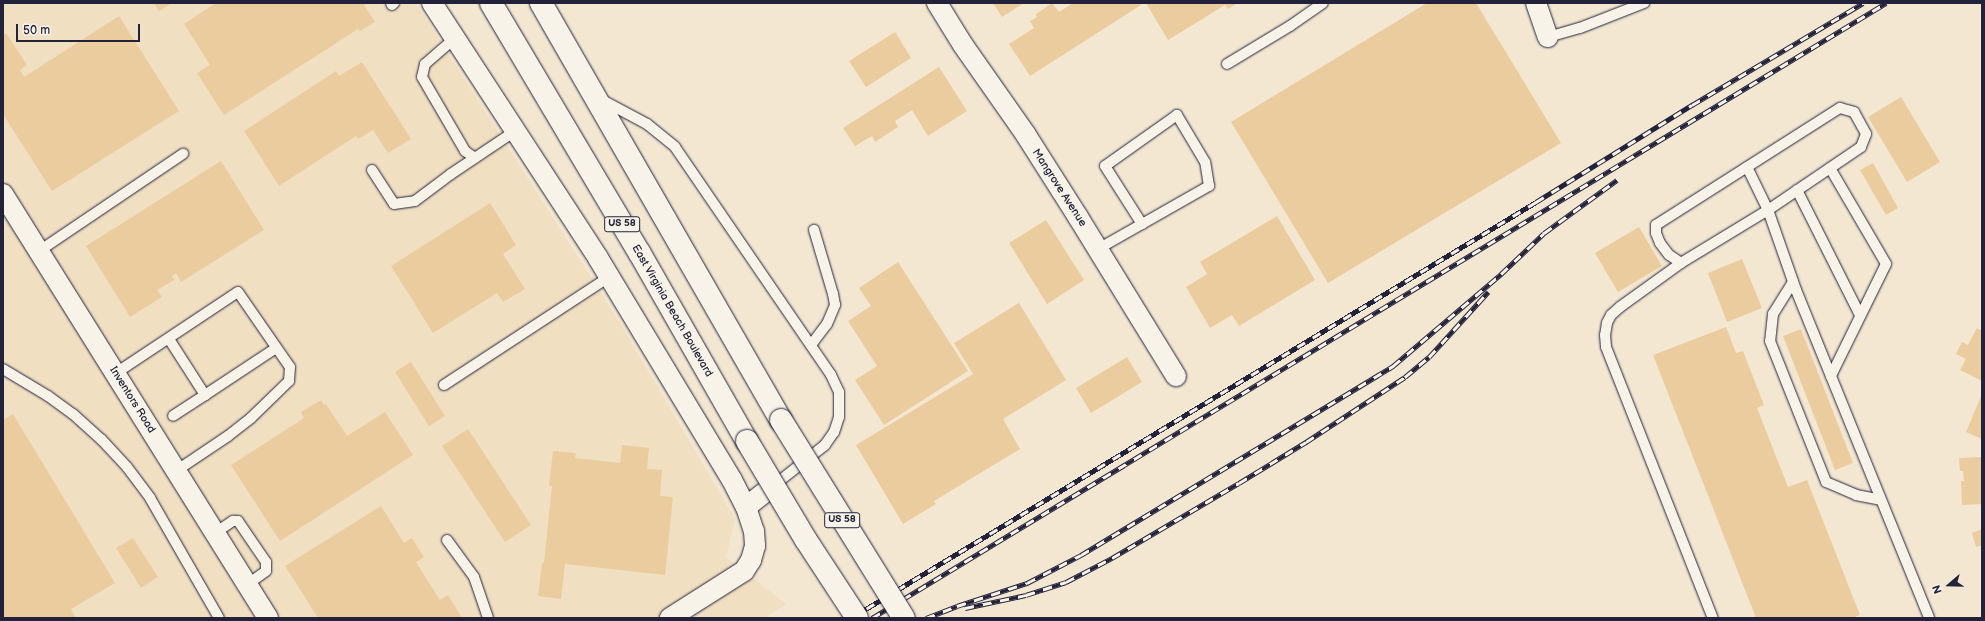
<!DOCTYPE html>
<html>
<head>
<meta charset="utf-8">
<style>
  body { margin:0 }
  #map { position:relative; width:1985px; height:621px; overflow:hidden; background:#f3e7d2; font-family:"Balsamiq Sans",sans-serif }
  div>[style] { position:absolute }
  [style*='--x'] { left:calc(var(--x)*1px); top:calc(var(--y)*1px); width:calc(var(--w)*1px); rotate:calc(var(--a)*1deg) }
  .built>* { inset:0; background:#f1dfc2 }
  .building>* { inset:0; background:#ebcc9e }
  .roads { filter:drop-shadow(0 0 1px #22223b) drop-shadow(0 0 1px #22223b) }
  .service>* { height:10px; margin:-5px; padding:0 5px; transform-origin:5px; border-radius:5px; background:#f7f3e8 }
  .minor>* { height:20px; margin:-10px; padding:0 10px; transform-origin:10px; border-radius:10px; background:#f7f3e8 }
  .primary>* { height:22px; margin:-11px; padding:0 11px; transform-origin:11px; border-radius:11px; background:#f7f3e8 }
  .rail>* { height:4.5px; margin-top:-2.25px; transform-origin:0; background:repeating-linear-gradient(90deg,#f7f3e8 0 9px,#22223b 0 18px); box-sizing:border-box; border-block:1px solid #22223b }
  .bridges { filter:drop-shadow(0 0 1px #22223b) drop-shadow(0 0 1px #22223b) }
  .primary-bridge>* { height:22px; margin:-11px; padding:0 11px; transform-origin:11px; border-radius:11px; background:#f7f3e8 }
  span { translate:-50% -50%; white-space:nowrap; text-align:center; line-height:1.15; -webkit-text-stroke:3.5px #f7f3e8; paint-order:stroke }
  .shield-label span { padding:1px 3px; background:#f7f3e8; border:1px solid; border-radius:3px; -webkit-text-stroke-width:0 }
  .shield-label { font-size:10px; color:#22223b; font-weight:700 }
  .street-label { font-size:11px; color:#22223b }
  .frame { position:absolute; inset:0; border:4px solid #22223b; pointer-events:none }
  .north { position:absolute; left:1929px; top:565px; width:40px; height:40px; -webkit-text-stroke:3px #f7f3e8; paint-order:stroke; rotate:250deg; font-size:11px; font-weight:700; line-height:16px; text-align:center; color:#22223b }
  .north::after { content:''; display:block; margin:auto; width:14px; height:18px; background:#22223b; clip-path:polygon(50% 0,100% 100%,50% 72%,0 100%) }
  .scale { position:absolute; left:16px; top:24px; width:124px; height:18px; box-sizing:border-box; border:2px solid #22223b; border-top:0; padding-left:5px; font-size:12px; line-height:14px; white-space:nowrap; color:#22223b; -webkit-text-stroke:3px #f7f3e8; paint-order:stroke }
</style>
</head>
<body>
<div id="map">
  <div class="built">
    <i style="clip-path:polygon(3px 3px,416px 3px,619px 321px,735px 519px,726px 557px,786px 604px,765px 618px,3px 618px)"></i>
  </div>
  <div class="building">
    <i style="clip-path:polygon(154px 3px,172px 3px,159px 11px)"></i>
    <i style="clip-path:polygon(216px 3px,368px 3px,364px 5px,375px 22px,360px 31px,358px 29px,224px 115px,197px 73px,210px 65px,184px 24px)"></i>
    <i style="clip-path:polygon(993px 3px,1024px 3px,1002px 17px)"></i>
    <i style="clip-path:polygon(1052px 3px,1059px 12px,1073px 3px,1139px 3px,1141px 5px,1030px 76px,1009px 44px,1034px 28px,1030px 21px,1037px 17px,1036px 14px)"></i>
    <i style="clip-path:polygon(1146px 3px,1238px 3px,1228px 9px,1225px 5px,1168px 40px)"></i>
    <i style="clip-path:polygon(1427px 3px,1476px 3px,1561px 143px,1328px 283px,1231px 122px)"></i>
    <i style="clip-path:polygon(119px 16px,179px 111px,52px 191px,3px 114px,3px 35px,6px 33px,27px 65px,20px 70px,24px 77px)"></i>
    <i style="clip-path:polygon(895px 32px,911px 58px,866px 87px,849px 61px)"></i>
    <i style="clip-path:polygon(362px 62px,411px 139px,388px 153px,373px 130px,358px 139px,356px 136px,279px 186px,244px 131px,336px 71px,339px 76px)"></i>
    <i style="clip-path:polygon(939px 67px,967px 111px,928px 136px,912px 110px,895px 121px,898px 127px,875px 142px,872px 136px,855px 146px,843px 128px)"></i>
    <i style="clip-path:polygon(1901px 97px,1940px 162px,1907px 182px,1868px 117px)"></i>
    <i style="clip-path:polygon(221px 161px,264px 230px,181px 282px,176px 273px,172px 276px,174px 280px,157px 290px,162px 297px,130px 317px,86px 246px)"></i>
    <i style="clip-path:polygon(1873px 163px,1898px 208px,1886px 215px,1860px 170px)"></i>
    <i style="clip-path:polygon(490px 203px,516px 245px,503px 254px,525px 289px,503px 302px,497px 293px,433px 333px,391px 266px)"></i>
    <i style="clip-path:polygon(1277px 216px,1315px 280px,1239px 326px,1232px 315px,1210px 328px,1186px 287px,1207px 274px,1200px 262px)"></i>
    <i style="clip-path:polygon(1046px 220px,1084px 280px,1047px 304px,1009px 243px)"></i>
    <i style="clip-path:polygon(1639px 227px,1662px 266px,1618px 292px,1595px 253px)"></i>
    <i style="clip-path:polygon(1742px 259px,1762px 308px,1727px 322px,1708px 273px)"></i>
    <i style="clip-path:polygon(898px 262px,968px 371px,884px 425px,855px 380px,877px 366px,848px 321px,871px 306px,859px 288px)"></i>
    <i style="clip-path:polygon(1019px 303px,1066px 380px,1003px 419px,1020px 449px,934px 501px,936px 504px,903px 524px,856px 445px,973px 374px,954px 343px)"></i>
    <i style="clip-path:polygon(1726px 327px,1736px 353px,1743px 351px,1764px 405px,1757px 408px,1788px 487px,1807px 480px,1860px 615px,1852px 618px,1756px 618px,1653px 355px)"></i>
    <i style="clip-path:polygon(1977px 328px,1982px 331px,1982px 381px,1960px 370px,1966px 359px,1956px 354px,1962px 342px,1968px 345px)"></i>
    <i style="clip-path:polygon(1801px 329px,1853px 463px,1835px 470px,1783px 336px)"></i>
    <i style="clip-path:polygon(1127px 357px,1142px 382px,1091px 413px,1076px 388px)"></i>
    <i style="clip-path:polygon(411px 362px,445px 416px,429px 426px,395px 372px)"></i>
    <i style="clip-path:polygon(1982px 394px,1982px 439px,1966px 432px)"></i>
    <i style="clip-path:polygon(321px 400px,324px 405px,326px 404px,347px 436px,385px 412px,413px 455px,280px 541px,231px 465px,304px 418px,301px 412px)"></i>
    <i style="clip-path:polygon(13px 414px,115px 583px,71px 609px,76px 618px,3px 618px,3px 420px)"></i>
    <i style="clip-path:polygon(468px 429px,531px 525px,505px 542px,442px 446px)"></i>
    <i style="clip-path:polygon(622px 445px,649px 448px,647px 469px,662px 470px,660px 496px,673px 497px,665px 575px,565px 564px,561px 599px,538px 596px,542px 564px,544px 562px,552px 486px,549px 486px,553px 451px,576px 453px,575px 458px,620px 463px)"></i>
    <i style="clip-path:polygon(1982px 457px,1982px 504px,1962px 505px,1961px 481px,1964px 481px,1963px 471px,1960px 471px,1959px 458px)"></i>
    <i style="clip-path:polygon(381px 506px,404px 543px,412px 538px,424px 557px,416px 562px,440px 600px,448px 595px,462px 618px,318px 618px,285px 566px)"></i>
    <i style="clip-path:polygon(1982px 529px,1982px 545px,1976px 547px,1972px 533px)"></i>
    <i style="clip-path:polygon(133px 538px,158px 577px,141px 588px,116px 548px)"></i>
  </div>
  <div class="roads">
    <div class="service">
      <i style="--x:391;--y:3;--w:2;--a:63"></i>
      <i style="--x:392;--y:5;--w:3;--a:-45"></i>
      <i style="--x:1548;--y:37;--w:33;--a:-16"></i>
      <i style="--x:1580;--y:28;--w:69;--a:-21.3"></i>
      <i style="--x:455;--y:38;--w:40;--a:139"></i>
      <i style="--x:425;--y:64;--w:13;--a:103"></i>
      <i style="--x:422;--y:77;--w:86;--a:59.8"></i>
      <i style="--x:465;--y:151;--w:12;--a:35"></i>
      <i style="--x:1227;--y:64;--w:74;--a:-31.1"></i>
      <i style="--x:1290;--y:26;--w:40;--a:-34.9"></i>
      <i style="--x:602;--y:100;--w:51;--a:28.1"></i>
      <i style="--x:647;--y:124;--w:36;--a:39"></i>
      <i style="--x:675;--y:147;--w:276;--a:55.6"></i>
      <i style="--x:831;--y:375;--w:19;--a:65"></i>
      <i style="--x:839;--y:392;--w:25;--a:90"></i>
      <i style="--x:839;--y:417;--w:16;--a:108"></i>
      <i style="--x:834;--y:432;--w:16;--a:125"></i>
      <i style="--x:825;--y:445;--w:66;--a:141.7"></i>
      <i style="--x:1747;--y:167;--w:48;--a:64"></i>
      <i style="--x:1768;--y:210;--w:85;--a:70.7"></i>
      <i style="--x:1796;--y:290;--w:354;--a:67.9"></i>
      <i style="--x:1830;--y:168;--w:111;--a:59.7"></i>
      <i style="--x:1886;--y:264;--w:125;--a:116.2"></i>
      <i style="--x:372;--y:170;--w:40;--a:57.1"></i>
      <i style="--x:394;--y:204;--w:21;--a:-8"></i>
      <i style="--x:415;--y:201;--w:45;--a:-36.9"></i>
      <i style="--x:451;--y:174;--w:77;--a:-33.9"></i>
      <i style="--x:1797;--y:190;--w:140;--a:63.3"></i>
      <i style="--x:1098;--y:249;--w:128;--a:-29.6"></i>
      <i style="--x:1209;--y:186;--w:24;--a:-99"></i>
      <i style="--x:1205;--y:162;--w:55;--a:-120.8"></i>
      <i style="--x:1177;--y:115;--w:88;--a:144.7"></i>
      <i style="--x:1105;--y:166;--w:69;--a:57.5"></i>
      <i style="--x:39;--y:251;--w:174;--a:-34"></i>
      <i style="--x:1681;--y:263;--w:14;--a:-146"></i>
      <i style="--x:1669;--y:255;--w:15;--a:-127"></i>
      <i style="--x:1660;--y:243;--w:11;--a:-112"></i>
      <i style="--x:1656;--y:233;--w:8;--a:-90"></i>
      <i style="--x:1656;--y:225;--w:218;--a:-32.5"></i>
      <i style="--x:1840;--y:108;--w:15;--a:16"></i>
      <i style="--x:1854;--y:112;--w:25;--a:61"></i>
      <i style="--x:1866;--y:134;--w:14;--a:111"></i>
      <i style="--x:1861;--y:147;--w:112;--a:145.9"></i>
      <i style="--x:1768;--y:210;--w:102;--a:148.7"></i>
      <i style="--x:1681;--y:263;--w:75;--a:144.2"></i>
      <i style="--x:1620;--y:307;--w:12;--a:138"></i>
      <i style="--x:1611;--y:315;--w:9;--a:117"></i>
      <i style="--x:1607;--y:323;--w:12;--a:99"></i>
      <i style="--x:1605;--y:335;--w:12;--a:85"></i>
      <i style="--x:1606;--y:347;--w:291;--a:68.5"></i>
      <i style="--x:1793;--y:282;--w:38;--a:122"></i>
      <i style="--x:1773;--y:314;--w:27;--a:96"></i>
      <i style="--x:1770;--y:341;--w:152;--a:68.3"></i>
      <i style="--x:1826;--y:482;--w:33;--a:23"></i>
      <i style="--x:1856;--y:495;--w:25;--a:11"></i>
      <i style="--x:169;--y:339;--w:67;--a:57.3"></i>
      <i style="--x:205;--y:395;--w:38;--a:147"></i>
      <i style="--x:811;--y:345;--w:26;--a:-53"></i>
      <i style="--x:827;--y:324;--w:21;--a:-67"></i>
      <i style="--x:835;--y:305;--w:11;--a:-100"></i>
      <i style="--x:833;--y:294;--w:67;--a:-106.5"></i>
      <i style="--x:3;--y:369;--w:52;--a:31"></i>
      <i style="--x:48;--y:396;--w:31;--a:36"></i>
      <i style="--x:73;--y:414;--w:38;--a:42"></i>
      <i style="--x:101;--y:439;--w:38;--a:47"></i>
      <i style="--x:127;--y:467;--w:39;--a:53"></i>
      <i style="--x:150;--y:498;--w:138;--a:60.1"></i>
      <i style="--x:116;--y:373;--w:146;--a:-33.6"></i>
      <i style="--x:238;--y:292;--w:91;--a:55.3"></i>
      <i style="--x:290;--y:367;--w:14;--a:94"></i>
      <i style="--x:289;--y:381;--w:53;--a:135.8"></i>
      <i style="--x:251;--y:418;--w:29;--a:142"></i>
      <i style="--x:228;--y:436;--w:63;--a:146.1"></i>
      <i style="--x:444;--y:385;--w:197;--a:-33.2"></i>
      <i style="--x:205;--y:395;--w:85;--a:-33.5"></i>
      <i style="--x:215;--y:533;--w:22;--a:-34"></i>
      <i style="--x:233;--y:521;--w:5;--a:0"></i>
      <i style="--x:238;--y:521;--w:50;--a:55.7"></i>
      <i style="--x:266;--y:562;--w:9;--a:90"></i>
      <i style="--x:266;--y:571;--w:24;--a:144"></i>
      <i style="--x:447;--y:540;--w:46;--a:53.9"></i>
      <i style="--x:474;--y:577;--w:43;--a:71.1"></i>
    </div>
    <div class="minor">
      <i style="--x:432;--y:3;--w:304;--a:56.9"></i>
      <i style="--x:598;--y:258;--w:259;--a:58.9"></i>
      <i style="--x:732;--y:480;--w:30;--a:63"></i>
      <i style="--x:746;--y:507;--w:25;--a:72"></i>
      <i style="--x:754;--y:531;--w:15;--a:86"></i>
      <i style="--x:755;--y:546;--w:15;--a:106"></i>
      <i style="--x:751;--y:560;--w:13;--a:122"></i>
      <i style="--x:744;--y:571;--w:88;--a:147.6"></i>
      <i style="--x:937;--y:3;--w:49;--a:58.2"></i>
      <i style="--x:963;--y:45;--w:110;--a:55"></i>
      <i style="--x:1026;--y:135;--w:97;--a:57.6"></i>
      <i style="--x:1078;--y:217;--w:187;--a:58.4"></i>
      <i style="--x:1536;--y:3;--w:36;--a:71"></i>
      <i style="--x:3;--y:194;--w:500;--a:57.99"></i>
      <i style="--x:746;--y:507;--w:34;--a:-38"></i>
    </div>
    <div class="primary">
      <i style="--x:491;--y:3;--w:290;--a:59.3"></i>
      <i style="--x:639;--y:252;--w:218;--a:60.3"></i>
      <i style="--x:541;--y:3;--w:481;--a:60.1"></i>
    </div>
  </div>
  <div class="rail">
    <i style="--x:965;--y:608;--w:62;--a:-12"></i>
    <i style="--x:1026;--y:595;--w:42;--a:-18"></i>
    <i style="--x:1066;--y:582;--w:52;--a:-27.6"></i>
    <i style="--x:1112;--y:558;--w:147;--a:-30.6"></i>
    <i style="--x:1239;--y:483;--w:79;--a:-31.5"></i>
    <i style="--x:1306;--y:442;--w:118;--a:-33.3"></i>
    <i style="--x:1405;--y:377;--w:31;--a:-40"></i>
    <i style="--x:1429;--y:357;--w:88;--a:-47.8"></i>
    <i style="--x:851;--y:618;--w:801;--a:-31.27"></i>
    <i style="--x:1536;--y:202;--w:184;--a:-31.9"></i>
    <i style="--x:1692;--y:105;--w:199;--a:-30.8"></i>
    <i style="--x:872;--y:618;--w:1186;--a:-31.24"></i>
    <i style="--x:926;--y:618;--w:33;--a:-21"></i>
    <i style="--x:957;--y:606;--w:74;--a:-18.2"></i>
    <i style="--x:1027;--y:583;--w:61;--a:-27.4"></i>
    <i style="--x:1081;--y:555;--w:365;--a:-31.2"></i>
    <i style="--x:1393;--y:366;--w:142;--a:-40.4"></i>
    <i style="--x:1501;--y:274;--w:59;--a:-43.6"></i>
    <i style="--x:1544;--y:233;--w:90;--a:-36"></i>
  </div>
  <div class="bridges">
    <div class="primary-bridge">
      <i style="--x:781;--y:420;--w:233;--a:58.2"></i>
      <i style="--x:747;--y:441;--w:115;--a:59.2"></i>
      <i style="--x:806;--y:540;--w:93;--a:56.8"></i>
    </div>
  </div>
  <div class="shield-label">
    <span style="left:622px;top:224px">US 58</span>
    <span style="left:842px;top:520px">US 58</span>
  </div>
  <div class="street-label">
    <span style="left:1059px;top:188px;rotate:57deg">Mangrove Avenue</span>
    <span style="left:672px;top:311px;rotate:60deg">East Virginia Beach Boulevard</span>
    <span style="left:132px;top:400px;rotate:58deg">Inventors Road</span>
  </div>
  <div class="frame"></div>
  <div class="north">N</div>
  <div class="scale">50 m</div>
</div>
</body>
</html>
